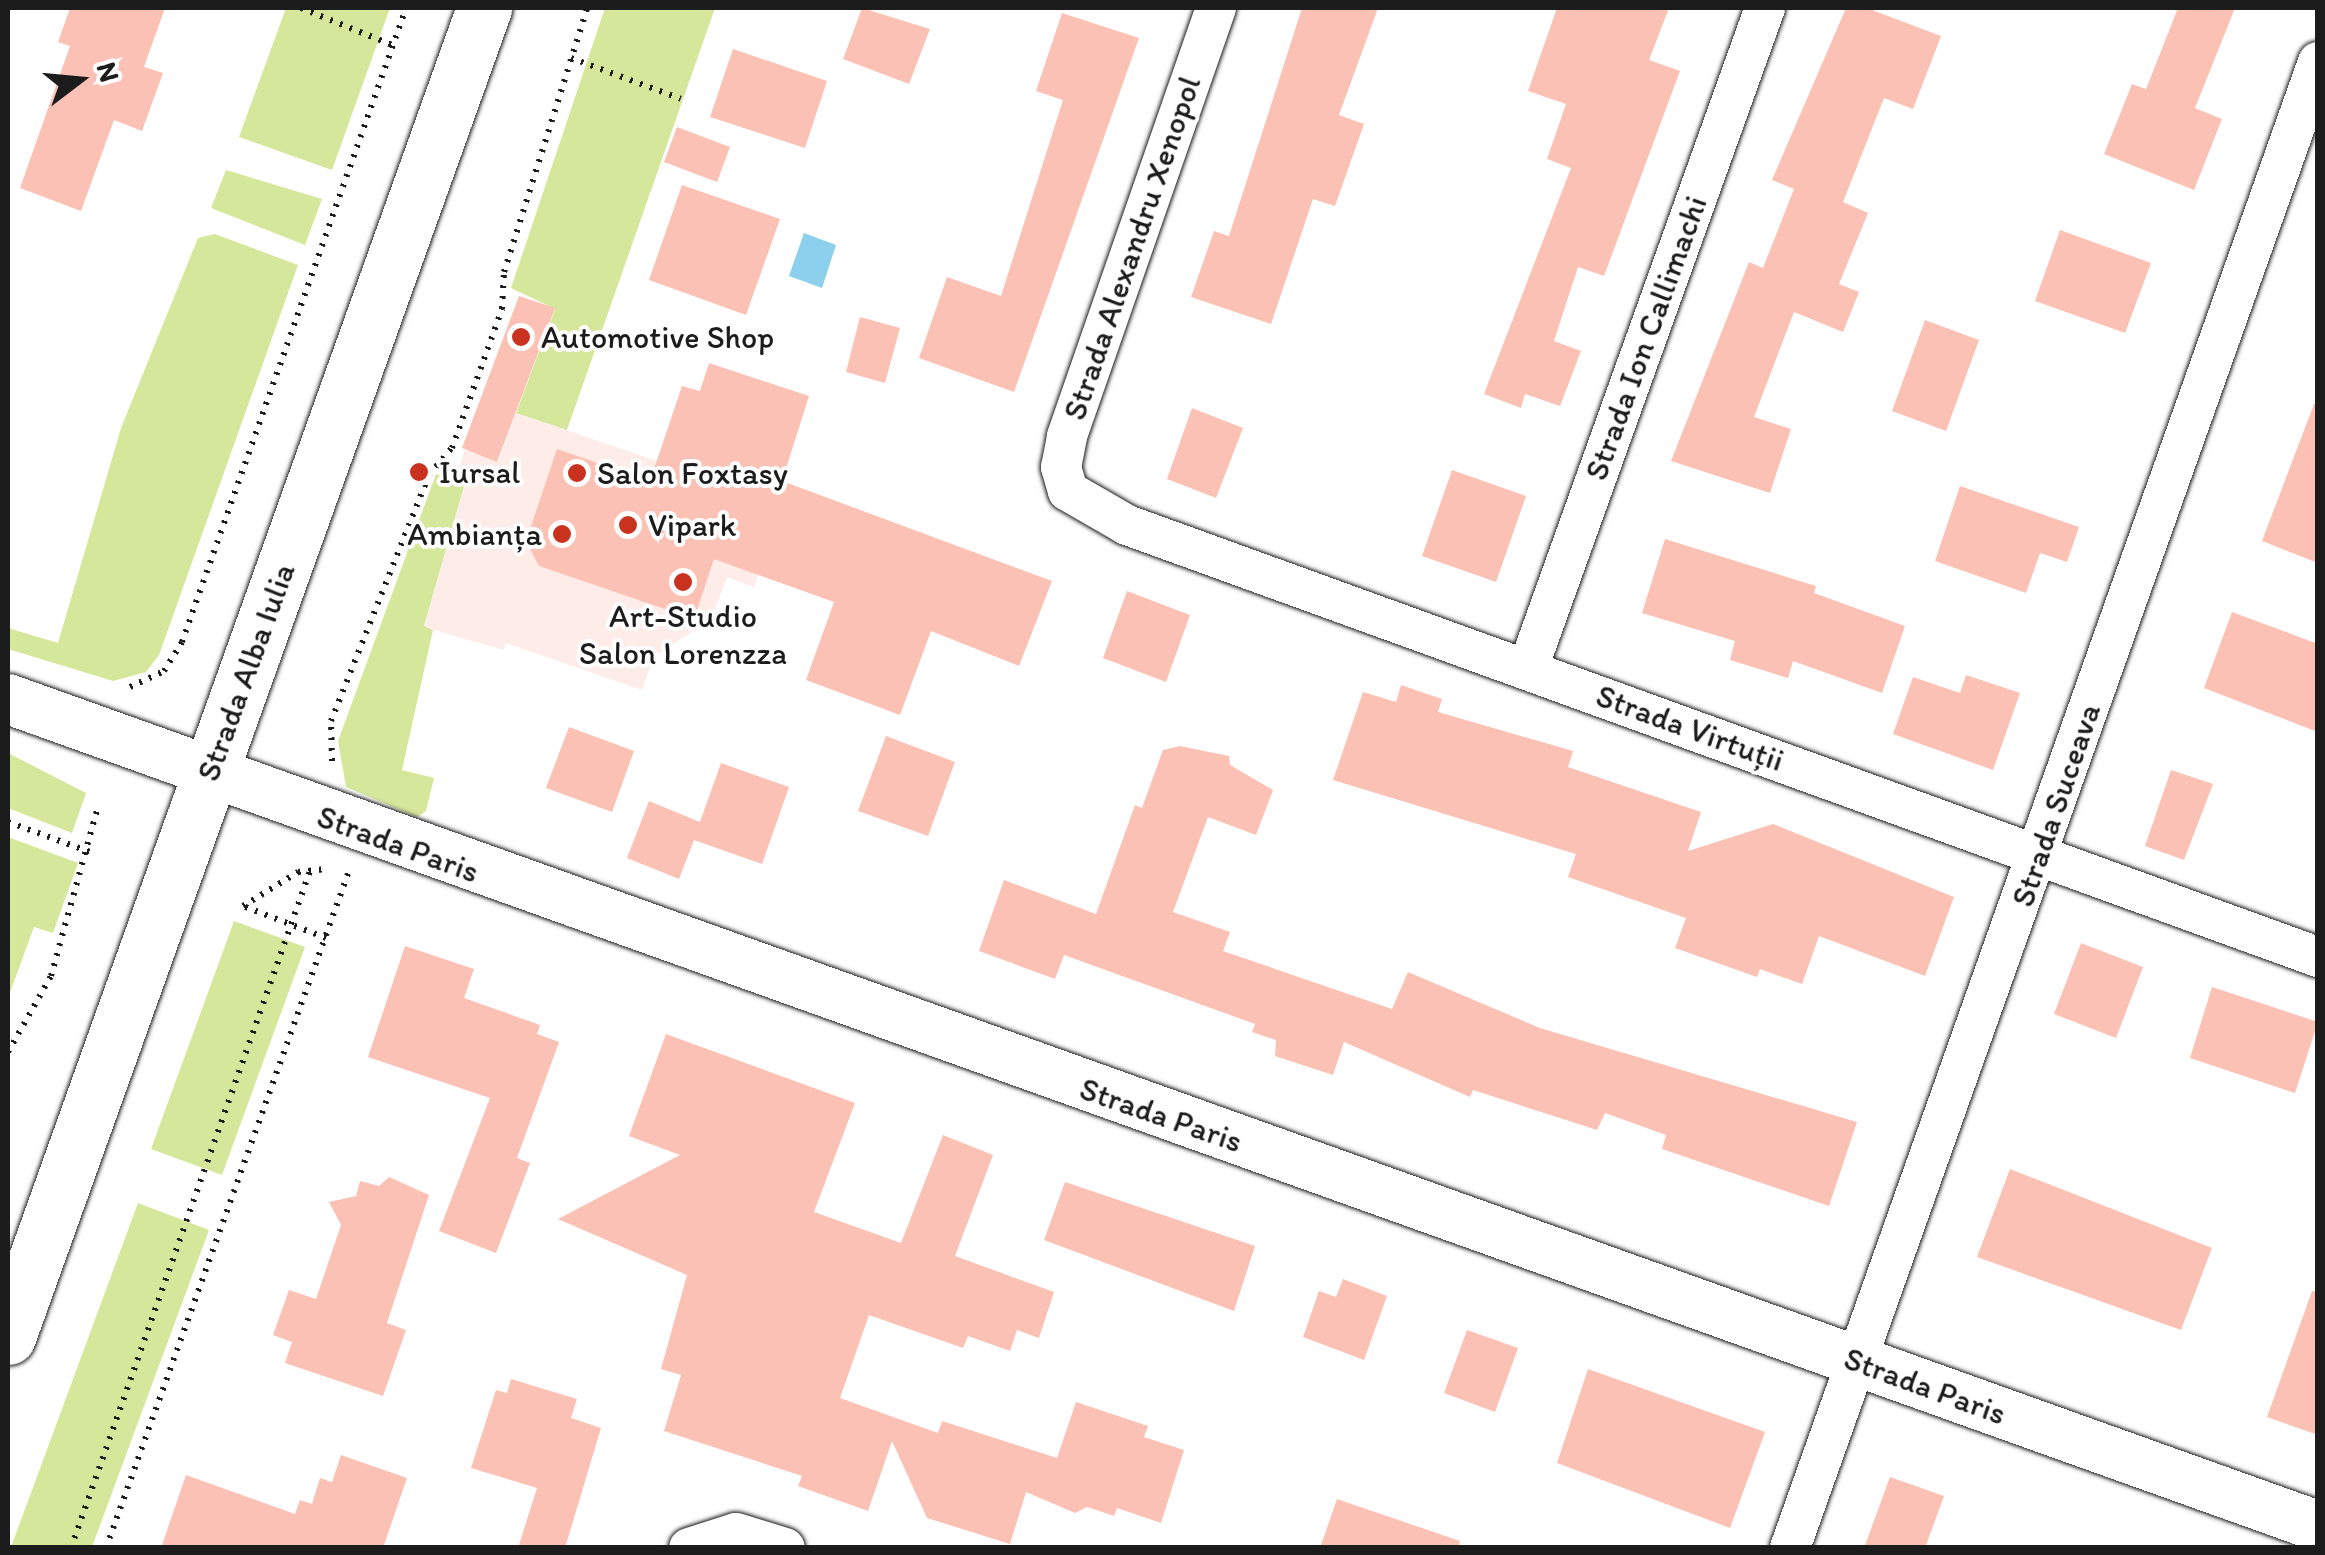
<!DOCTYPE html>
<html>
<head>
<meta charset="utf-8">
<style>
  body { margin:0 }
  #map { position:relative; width:2325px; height:1555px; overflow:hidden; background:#fff; font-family:Itim,sans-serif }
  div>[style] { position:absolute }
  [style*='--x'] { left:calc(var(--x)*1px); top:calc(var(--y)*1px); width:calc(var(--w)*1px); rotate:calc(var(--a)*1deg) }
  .built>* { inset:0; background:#feece9 }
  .green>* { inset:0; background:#d5e79b }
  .water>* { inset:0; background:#8cd0ed }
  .building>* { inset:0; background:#fcc1b5 }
  .path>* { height:6px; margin-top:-3px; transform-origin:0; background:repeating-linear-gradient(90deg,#1c1c1c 0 2.5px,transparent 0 10.5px) }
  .roads { filter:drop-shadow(0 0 2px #1c1c1c) drop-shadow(0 0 2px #1c1c1c) }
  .minor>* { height:40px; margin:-20px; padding:0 20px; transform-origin:20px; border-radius:20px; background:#fff }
  .tertiary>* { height:50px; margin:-25px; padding:0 25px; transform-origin:25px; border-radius:25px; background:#fff }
  .primary>* { height:55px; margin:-27.5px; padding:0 27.5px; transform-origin:27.5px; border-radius:27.5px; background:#fff }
  .dots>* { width:28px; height:28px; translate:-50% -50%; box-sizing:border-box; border:5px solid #fff; border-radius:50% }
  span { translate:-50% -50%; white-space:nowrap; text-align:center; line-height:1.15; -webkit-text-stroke:8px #fff; paint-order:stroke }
  .street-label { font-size:32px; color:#1c1c1c }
  .poi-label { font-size:32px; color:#1c1c1c }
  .left { translate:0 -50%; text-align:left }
  .right { translate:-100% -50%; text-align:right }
  .frame { position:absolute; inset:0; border:10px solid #1c1c1c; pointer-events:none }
  .north { position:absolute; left:30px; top:30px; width:100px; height:100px; -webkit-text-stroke:8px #fff; paint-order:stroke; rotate:74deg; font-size:28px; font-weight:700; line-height:40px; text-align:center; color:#1c1c1c }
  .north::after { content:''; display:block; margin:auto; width:35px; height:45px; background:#1c1c1c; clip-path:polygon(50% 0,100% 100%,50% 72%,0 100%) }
</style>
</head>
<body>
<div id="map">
  <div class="built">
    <i style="clip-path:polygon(516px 413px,780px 503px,754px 587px,727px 577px,711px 620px,654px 656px,642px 690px,506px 643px,504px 650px,424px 627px,465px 484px,455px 479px,465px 450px,498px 462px)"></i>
  </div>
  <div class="green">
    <i style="clip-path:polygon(286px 8px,390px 8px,332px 170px,239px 137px)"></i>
    <i style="clip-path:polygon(605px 8px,715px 8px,567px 430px,516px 413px,555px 309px,511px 288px)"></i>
    <i style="clip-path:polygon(226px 170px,322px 199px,305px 245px,211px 208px)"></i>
    <i style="clip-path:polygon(215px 234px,298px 265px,159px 655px,146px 672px,113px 681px,8px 649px,8px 628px,58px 643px,121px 428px,198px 238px)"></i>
    <i style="clip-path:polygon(436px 474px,465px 483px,424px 626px,433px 630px,402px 770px,434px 778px,426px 811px,417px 817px,346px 787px,338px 741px)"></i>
    <i style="clip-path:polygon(8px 753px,86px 793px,72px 833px,8px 808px)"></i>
    <i style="clip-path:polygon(8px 837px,78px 863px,53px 933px,34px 927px,8px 998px)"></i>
    <i style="clip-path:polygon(234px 921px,305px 947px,222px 1175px,151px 1149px)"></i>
    <i style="clip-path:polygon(138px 1203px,209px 1230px,92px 1547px,11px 1547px)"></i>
  </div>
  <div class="water">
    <i style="clip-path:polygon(804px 233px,836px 245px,822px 288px,789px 276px)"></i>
  </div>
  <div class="building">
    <i style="clip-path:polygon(70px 8px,165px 8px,144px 67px,163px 73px,142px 131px,114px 120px,81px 211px,20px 188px,70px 46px,58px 42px)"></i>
    <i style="clip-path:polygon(862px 8px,930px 29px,909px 84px,843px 59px)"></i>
    <i style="clip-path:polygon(1302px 8px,1378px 8px,1339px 115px,1364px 124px,1335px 206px,1313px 199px,1271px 324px,1191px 297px,1214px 231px,1229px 236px)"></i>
    <i style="clip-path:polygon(1557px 8px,1669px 8px,1649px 60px,1680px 71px,1604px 276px,1578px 267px,1554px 341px,1581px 351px,1560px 406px,1525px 394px,1521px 408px,1484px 394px,1571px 168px,1547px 159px,1566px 104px,1528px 91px)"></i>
    <i style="clip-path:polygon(1846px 8px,1867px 8px,1941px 36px,1913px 109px,1884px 98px,1843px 202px,1868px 213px,1839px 284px,1859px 292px,1843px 332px,1794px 312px,1754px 417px,1791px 429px,1770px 493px,1671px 461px,1749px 262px,1763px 268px,1794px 189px,1772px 180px)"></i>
    <i style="clip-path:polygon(2178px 8px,2235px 8px,2195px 108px,2222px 119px,2194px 190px,2104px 154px,2132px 84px,2146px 89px)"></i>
    <i style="clip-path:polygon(1062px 13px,1139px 38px,1014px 392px,919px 358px,947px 277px,1001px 296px,1063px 100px,1036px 91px)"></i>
    <i style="clip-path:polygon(733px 49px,827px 81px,805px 148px,710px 117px)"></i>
    <i style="clip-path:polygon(677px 127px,730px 147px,717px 182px,664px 162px)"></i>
    <i style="clip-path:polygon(682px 185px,780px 219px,746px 315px,649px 280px)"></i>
    <i style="clip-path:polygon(2060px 230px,2151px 263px,2125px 333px,2035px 301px)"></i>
    <i style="clip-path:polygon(519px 296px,555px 308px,497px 462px,462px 448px)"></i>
    <i style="clip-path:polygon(860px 317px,900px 328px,885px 383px,846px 372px)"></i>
    <i style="clip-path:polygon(1925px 320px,1979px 340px,1946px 431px,1892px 411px)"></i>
    <i style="clip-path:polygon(709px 363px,809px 396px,782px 481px,1052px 581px,1019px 666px,931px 631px,900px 715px,806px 680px,834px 602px,714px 559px,694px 619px,539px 566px,526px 541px,557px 449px,650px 481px,682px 386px,700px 391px)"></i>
    <i style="clip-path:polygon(2314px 404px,2318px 404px,2318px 563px,2262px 541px)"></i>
    <i style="clip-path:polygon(1192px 408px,1243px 428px,1216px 498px,1167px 479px)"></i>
    <i style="clip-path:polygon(1452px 470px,1526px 496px,1496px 582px,1422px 556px)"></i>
    <i style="clip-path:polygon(1960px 486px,2079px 527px,2067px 562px,2040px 553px,2026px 593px,1935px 561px)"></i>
    <i style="clip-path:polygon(1665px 539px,1816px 586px,1814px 593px,1905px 626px,1882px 693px,1793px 661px,1788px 678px,1730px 660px,1735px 641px,1642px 613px)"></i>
    <i style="clip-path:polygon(1127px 591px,1190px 615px,1166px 682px,1103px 658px)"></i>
    <i style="clip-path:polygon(2232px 612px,2318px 644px,2318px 732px,2204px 688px)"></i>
    <i style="clip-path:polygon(1966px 675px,2020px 693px,1993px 770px,1893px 734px,1913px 677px,1960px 693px)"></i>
    <i style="clip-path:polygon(1401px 685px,1442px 699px,1438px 712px,1573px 751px,1568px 767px,1701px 812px,1688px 851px,1773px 824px,1954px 897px,1925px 976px,1819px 936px,1802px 984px,1760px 969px,1757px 977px,1675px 948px,1686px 918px,1568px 877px,1576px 854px,1333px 780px,1363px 692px,1396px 702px)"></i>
    <i style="clip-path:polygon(569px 727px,634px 751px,612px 812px,546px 788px)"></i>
    <i style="clip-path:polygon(886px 736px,955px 762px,928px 836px,858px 811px)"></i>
    <i style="clip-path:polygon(1180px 746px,1229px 756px,1230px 765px,1273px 790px,1256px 835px,1208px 817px,1173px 912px,1230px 932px,1223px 951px,1392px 1009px,1408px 972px,1540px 1028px,1857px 1122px,1829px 1206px,1662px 1149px,1666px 1135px,1605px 1113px,1597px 1130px,1473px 1090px,1470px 1097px,1344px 1042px,1333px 1075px,1275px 1056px,1276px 1040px,1252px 1032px,1255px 1024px,1064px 955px,1055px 979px,979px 951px,1004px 880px,1096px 914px,1135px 805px,1142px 808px,1163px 750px)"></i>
    <i style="clip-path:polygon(721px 763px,789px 787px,762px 864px,694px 840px,679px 879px,627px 858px,649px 801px,700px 822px)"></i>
    <i style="clip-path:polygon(2171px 770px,2213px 784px,2184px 860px,2145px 846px)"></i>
    <i style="clip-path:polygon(2081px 943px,2143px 967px,2116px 1038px,2054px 1014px)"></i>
    <i style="clip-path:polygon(405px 946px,474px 969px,464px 998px,540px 1025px,537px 1034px,559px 1042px,517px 1158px,530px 1163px,496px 1253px,439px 1231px,490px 1098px,368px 1057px)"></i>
    <i style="clip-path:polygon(2212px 987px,2318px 1022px,2295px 1093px,2190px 1058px)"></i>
    <i style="clip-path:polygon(666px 1034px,855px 1103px,814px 1212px,901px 1243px,943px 1135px,993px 1155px,955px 1256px,1054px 1292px,1039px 1338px,1017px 1330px,1010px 1351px,968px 1336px,963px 1348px,869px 1315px,840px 1398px,938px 1433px,942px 1421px,1057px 1458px,1076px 1402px,1148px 1426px,1144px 1437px,1184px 1450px,1161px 1523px,1117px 1508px,1114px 1516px,1087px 1507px,1075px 1513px,1026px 1492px,1010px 1544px,927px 1518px,892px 1441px,868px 1511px,798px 1486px,802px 1476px,664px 1431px,681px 1375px,661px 1369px,687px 1275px,558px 1219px,680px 1155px,629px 1136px)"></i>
    <i style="clip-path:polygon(2010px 1169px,2212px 1248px,2181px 1330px,1977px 1257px)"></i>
    <i style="clip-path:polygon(389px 1177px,429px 1195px,387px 1323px,406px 1330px,383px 1396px,285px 1363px,292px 1342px,273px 1335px,289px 1290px,316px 1299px,341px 1225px,329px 1202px,356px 1196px,360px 1181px,379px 1186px)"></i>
    <i style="clip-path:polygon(1065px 1182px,1255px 1246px,1234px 1311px,1044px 1240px)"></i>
    <i style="clip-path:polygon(1343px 1279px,1387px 1296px,1364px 1360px,1303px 1337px,1319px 1291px,1336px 1297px)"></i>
    <i style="clip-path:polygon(2312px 1291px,2318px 1292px,2318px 1435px,2267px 1417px)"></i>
    <i style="clip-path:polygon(1467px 1330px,1518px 1348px,1495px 1412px,1444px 1393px)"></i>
    <i style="clip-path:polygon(1588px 1369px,1765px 1432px,1730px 1528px,1557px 1463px)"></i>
    <i style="clip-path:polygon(511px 1379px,577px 1399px,571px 1418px,601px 1428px,565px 1548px,518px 1548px,537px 1488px,471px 1468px,496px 1390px,507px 1393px)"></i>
    <i style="clip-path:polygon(341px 1455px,407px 1478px,383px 1548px,161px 1548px,186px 1475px,295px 1514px,300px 1500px,312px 1504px,320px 1478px,332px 1482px)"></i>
    <i style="clip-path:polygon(1890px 1477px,1944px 1496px,1925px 1548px,1864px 1548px)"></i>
    <i style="clip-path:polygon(1337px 1499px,1460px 1541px,1459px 1548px,1320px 1548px)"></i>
  </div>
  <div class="path">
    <i style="--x:301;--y:8;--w:98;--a:22.1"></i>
    <i style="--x:571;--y:58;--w:117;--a:20.4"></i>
    <i style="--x:130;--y:687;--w:38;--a:-25"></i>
    <i style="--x:164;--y:671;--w:34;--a:-58"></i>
    <i style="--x:182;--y:642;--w:672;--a:-70.54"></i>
    <i style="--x:332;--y:761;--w:40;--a:-91.4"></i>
    <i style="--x:331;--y:721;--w:265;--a:-68.3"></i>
    <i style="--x:429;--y:475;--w:35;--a:-50"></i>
    <i style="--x:452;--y:448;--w:148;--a:-70.2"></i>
    <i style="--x:502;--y:309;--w:37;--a:-87"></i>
    <i style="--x:504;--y:272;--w:277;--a:-72.5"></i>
    <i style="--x:8;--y:822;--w:87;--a:20.1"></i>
    <i style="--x:326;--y:938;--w:89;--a:-158.9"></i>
    <i style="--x:243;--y:906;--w:65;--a:-31.7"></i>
    <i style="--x:298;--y:872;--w:31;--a:-6"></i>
    <i style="--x:8;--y:1052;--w:87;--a:-60.5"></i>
    <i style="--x:51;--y:976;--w:175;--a:-74.5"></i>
    <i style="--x:71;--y:1548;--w:718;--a:-70.56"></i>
    <i style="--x:106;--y:1548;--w:719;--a:-70.26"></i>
  </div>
  <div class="roads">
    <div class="minor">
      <i style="--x:1216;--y:8;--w:454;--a:109.2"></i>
      <i style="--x:1067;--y:437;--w:31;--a:101"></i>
      <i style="--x:1061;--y:467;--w:25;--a:74"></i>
      <i style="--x:1068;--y:491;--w:68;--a:30"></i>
      <i style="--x:1127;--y:525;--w:1267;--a:19.94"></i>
      <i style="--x:1528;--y:668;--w:701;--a:-70.25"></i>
      <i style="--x:689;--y:1548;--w:49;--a:-17.7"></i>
      <i style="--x:736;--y:1533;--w:51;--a:17"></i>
      <i style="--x:1790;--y:1548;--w:1577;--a:-70.44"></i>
    </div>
    <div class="tertiary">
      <i style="--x:8;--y:699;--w:2454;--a:19.7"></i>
    </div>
    <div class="primary">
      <i style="--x:8;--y:1337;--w:1412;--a:-70.29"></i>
    </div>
  </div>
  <div class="dots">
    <i style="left:521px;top:337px;background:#c8321e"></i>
    <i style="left:419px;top:472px;background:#c8321e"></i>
    <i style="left:577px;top:473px;background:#c8321e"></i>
    <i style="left:628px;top:525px;background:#c8321e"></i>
    <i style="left:562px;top:534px;background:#c8321e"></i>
    <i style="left:683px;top:582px;background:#c8321e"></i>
  </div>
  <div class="street-label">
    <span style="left:1132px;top:248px;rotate:-71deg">Strada Alexandru Xenopol</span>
    <span style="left:1646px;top:338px;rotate:-70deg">Strada Ion Callimachi</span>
    <span style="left:246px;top:672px;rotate:-70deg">Strada Alba Iulia</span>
    <span style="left:1690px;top:728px;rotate:20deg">Strada Virtuții</span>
    <span style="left:2056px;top:805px;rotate:-71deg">Strada Suceava</span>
    <span style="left:398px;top:844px;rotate:20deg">Strada Paris</span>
    <span style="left:1161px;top:1115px;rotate:19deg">Strada Paris</span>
    <span style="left:1925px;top:1386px;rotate:20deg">Strada Paris</span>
  </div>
  <div class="poi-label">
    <span class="left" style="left:541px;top:337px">Automotive Shop</span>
    <span class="left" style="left:439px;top:472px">Iursal</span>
    <span class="left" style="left:597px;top:473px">Salon Foxtasy</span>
    <span class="left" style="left:648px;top:525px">Vipark</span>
    <span class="right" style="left:542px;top:534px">Ambianța</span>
    <span style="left:683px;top:635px">Art-Studio<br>Salon Lorenzza</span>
  </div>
  <div class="frame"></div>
  <div class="north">N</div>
</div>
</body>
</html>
